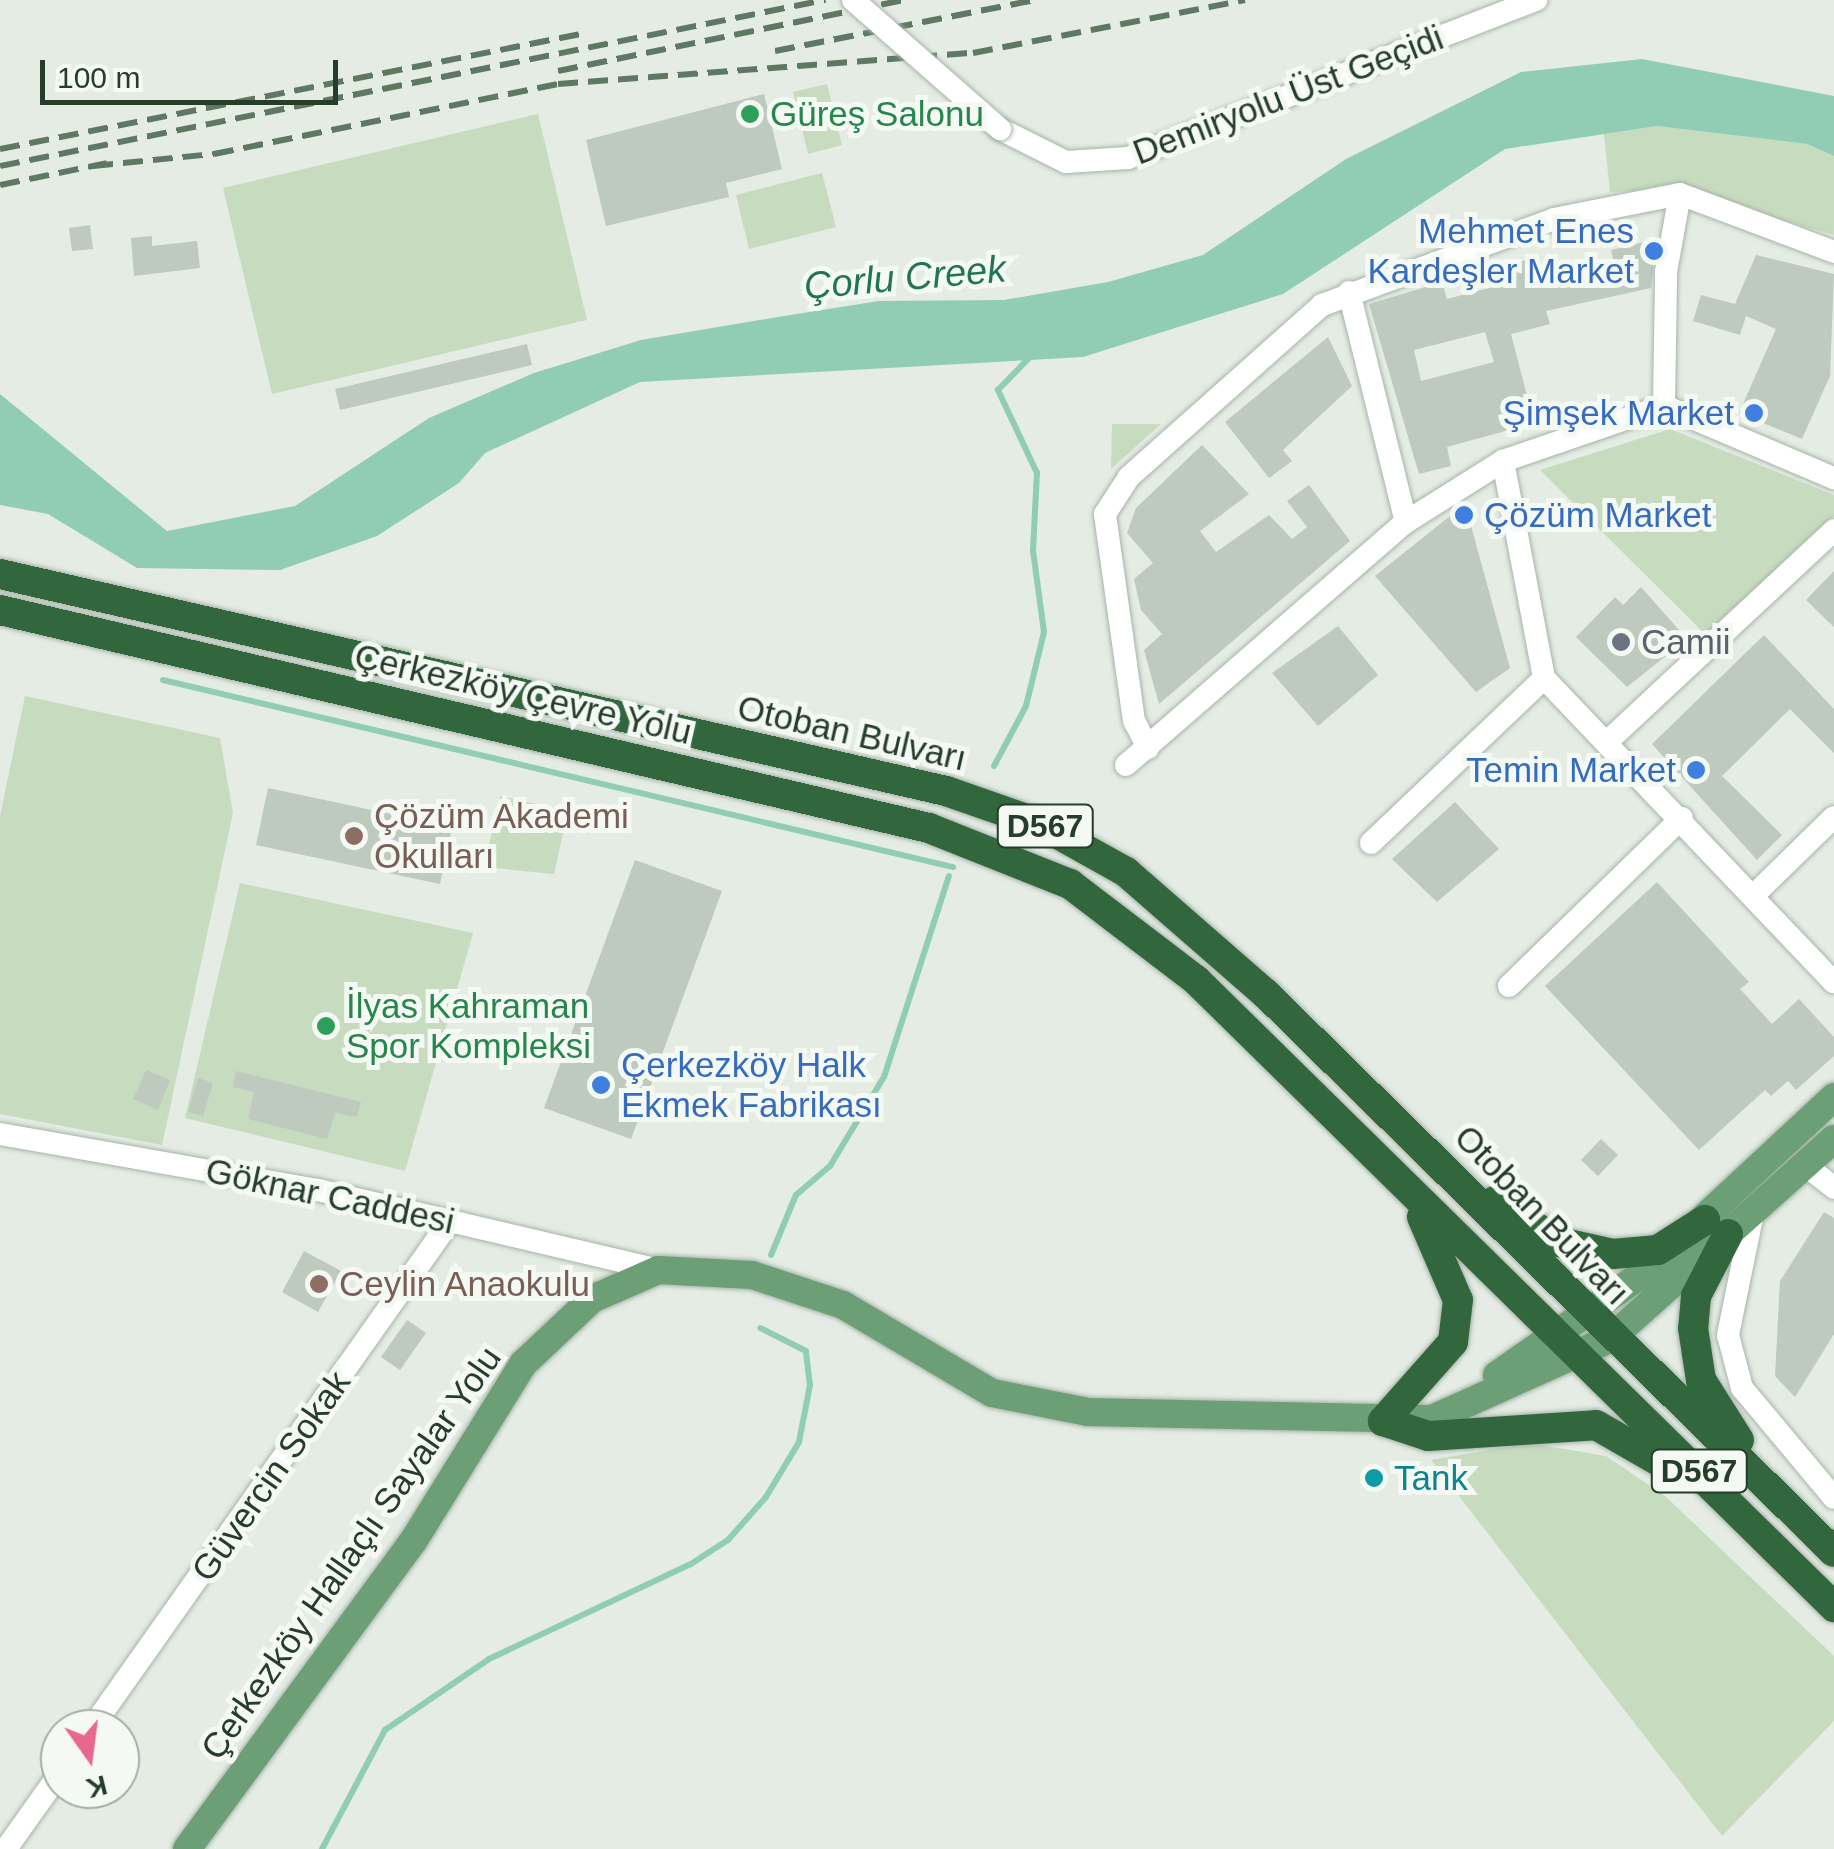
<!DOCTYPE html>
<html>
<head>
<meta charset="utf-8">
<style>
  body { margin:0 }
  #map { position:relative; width:1834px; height:1849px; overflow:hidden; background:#e4ece4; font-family:Helvetica,sans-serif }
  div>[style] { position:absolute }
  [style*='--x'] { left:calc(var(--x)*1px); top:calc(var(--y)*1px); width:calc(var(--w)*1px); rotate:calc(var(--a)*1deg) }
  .green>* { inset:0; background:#c7dcbf }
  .water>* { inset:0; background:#90cdb4 }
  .stream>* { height:6px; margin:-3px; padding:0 3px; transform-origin:3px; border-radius:3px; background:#90cdb4 }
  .building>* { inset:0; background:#bdcabd }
  .roads { filter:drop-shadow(0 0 2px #a7b4a8) drop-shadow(0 0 2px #a7b4a8) }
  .minor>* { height:22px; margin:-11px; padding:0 11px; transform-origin:11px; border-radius:11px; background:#fff }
  .major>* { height:28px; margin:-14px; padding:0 14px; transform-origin:14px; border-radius:14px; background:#6c9f75 }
  .highway>* { height:30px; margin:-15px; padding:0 15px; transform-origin:15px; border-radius:15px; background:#32673e }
  .rail>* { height:6px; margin-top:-3px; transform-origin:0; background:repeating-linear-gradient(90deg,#5f7863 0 20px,transparent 0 30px) }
  .bridges { filter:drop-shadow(0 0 2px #a7b4a8) drop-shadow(0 0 2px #a7b4a8) }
  .minor-bridge>* { height:22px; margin:-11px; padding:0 11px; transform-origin:11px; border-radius:11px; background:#fff }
  .dots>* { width:28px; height:28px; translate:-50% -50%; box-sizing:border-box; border:5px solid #f5f9f4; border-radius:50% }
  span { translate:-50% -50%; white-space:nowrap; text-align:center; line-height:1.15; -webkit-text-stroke:10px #f5f9f4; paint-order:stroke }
  .shield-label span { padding:2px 8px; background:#f5f9f4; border:2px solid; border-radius:8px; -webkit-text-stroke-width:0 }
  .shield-label { font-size:32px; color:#253d29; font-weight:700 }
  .street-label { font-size:35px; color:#253d29 }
  .leisure-label { font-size:35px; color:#27864d }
  .left { translate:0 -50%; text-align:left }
  .shop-label { font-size:35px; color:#366cbe }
  .right { translate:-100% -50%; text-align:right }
  .worship-label { font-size:35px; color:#5b616d }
  .education-label { font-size:35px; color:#785e54 }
  .culture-label { font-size:35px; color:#0d838f }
  .water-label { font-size:38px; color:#227554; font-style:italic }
  .north { position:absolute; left:40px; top:1709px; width:100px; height:100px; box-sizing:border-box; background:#f5f9f4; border:2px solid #a2aea3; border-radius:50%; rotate:166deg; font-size:28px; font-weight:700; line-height:40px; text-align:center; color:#253d29 }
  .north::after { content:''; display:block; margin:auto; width:35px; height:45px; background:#e86690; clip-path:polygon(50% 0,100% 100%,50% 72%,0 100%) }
  .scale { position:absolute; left:40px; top:60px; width:298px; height:45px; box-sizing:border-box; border:5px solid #253d29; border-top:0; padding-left:12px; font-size:30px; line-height:35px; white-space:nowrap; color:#253d29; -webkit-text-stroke:8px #f5f9f4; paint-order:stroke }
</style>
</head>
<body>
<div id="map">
  <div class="green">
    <i style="clip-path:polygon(827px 84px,842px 145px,808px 154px,793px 92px)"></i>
    <i style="clip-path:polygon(538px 114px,587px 320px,272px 394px,223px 188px)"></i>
    <i style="clip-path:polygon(1657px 126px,1807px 144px,1834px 156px,1834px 235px,1673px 189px,1610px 192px,1604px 134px)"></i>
    <i style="clip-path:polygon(822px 173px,836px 227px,749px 249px,736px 195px)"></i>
    <i style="clip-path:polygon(1112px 424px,1161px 424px,1111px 469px)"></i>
    <i style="clip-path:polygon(1670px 429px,1834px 495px,1834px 516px,1705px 634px,1540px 470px)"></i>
    <i style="clip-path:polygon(25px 696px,220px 738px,233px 813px,162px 1145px,0 1114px,0 816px)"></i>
    <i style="clip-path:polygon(500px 796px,568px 811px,554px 874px,484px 867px)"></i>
    <i style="clip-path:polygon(240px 883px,473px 933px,405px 1171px,185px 1118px)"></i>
    <i style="clip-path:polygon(1529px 1443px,1606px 1456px,1665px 1496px,1834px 1656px,1834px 1721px,1722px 1836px,1431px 1460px)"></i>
  </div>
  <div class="water">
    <i style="clip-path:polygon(1642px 59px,1834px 96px,1834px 156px,1807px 144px,1657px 126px,1505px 149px,1283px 294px,1083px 357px,640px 382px,485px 453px,459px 483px,377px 536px,280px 570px,137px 568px,48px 514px,0 505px,0 394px,167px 531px,295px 506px,429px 418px,534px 373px,641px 340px,778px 317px,879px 301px,1004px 300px,1108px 282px,1203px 255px,1346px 159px,1521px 72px)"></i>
  </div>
  <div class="stream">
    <i style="--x:163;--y:680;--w:812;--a:13.32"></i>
    <i style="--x:994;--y:766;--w:68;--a:-61.9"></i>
    <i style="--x:1026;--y:706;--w:76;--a:-76.3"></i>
    <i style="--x:1044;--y:632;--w:82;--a:-97.7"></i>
    <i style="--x:1033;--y:551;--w:78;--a:-87.1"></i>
    <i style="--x:1037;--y:473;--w:92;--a:-115.2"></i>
    <i style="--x:998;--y:390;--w:45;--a:-45.9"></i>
    <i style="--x:771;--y:1255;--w:65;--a:-67.4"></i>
    <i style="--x:796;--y:1195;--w:45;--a:-40.5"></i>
    <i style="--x:830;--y:1166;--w:104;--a:-58.8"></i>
    <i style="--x:884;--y:1077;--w:211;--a:-72.1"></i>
    <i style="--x:322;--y:1849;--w:135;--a:-62.1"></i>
    <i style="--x:385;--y:1730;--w:126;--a:-34.3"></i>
    <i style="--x:489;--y:1659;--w:223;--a:-25.2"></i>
    <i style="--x:691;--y:1564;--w:44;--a:-33"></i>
    <i style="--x:728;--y:1540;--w:57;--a:-48.5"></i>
    <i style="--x:766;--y:1497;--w:64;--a:-59"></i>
    <i style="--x:799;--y:1442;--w:58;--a:-79.1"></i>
    <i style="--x:810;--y:1385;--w:34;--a:-97"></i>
    <i style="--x:806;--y:1351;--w:51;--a:-153.4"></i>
  </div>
  <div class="building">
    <i style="clip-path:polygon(764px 94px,782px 169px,726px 183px,729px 197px,606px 226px,586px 140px)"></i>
    <i style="clip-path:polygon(90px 225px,93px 249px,72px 251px,69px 228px)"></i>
    <i style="clip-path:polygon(152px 236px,152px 246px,197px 241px,200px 268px,134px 276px,131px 238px)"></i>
    <i style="clip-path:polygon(evenodd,1657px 239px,1651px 288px,1546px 311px,1550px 324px,1511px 334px,1534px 423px,1447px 447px,1451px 466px,1419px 474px,1369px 304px,1442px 282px,1447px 299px,1509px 283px,1504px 266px,1533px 258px,1540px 288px,1615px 267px,1611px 250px,1657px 239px,1485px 332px,1494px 362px,1421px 381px,1414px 350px,1485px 332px)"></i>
    <i style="clip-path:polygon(1756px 255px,1834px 274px,1830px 376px,1802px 439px,1739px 413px,1776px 329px,1746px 316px,1740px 335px,1693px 321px,1701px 295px,1735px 304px)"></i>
    <i style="clip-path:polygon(1328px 337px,1352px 386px,1283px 450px,1292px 461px,1269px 478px,1225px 422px)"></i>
    <i style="clip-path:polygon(527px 344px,532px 365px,340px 410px,335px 389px)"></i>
    <i style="clip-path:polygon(1202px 445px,1249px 494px,1200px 531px,1216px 552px,1269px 515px,1292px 539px,1307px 527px,1287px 501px,1309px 485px,1350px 541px,1159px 704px,1144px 650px,1162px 634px,1141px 610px,1134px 579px,1153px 563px,1127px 533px,1136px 508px)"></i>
    <i style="clip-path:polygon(1465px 504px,1510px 668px,1476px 692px,1375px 576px)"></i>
    <i style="clip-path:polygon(1834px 571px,1834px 627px,1806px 600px)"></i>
    <i style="clip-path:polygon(1641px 587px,1687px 639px,1627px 687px,1576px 637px,1615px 597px,1623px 605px)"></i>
    <i style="clip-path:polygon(1338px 626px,1378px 675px,1318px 726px,1272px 673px)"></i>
    <i style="clip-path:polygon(1764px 635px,1834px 709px,1834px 753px,1790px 709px,1722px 776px,1782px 835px,1757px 860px,1652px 744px)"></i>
    <i style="clip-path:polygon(268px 788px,452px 827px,440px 884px,256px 845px)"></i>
    <i style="clip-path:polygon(1455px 802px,1499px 849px,1437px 902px,1392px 859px)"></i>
    <i style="clip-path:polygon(635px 860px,722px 891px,631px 1139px,544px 1108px)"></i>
    <i style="clip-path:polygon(1657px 882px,1749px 982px,1740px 989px,1772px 1024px,1799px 999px,1834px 1037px,1834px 1056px,1796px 1090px,1788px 1081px,1771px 1096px,1765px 1090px,1699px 1150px,1545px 986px)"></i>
    <i style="clip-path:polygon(146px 1070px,170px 1080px,158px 1110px,133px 1099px)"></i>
    <i style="clip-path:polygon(236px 1071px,361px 1102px,357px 1117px,335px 1113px,327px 1139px,248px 1119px,254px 1092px,233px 1087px)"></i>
    <i style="clip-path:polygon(198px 1078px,213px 1083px,203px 1116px,188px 1112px)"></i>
    <i style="clip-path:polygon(1601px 1139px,1618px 1155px,1598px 1176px,1581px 1160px)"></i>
    <i style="clip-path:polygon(1824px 1212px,1834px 1218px,1834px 1334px,1795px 1397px,1775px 1376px,1780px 1281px)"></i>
    <i style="clip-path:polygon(304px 1251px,341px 1271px,318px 1312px,282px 1292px)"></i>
    <i style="clip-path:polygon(407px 1320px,426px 1333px,400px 1370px,381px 1357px)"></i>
  </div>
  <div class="roads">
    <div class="minor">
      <i style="--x:1000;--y:129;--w:74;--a:26.6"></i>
      <i style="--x:1066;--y:162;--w:62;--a:-3.7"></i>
      <i style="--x:1128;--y:158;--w:438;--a:-21.2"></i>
      <i style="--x:1349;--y:292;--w:237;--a:76.1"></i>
      <i style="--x:1664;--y:406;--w:134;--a:-89.1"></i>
      <i style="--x:1666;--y:272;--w:79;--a:-79.8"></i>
      <i style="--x:1544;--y:678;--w:221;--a:-100.7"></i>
      <i style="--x:1503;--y:461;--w:170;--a:-18.9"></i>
      <i style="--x:1664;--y:406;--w:185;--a:23"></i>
      <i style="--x:1608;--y:741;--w:309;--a:-43"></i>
      <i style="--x:1148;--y:748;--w:30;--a:-117"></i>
      <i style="--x:1134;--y:721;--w:209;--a:-98"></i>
      <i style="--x:1105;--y:514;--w:44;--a:-57"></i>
      <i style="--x:1129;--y:477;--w:259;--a:-41.7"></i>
      <i style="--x:1322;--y:305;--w:247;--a:-20.3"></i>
      <i style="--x:1554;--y:219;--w:128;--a:-11.2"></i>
      <i style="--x:1680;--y:194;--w:165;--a:20.6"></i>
      <i style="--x:1126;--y:765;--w:371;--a:-41"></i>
      <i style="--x:1406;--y:522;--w:115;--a:-32.2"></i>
      <i style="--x:1371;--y:843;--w:239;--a:-43.6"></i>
      <i style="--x:1544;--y:678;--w:420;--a:46.4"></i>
      <i style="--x:1755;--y:894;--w:110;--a:-44.3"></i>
      <i style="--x:1509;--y:986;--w:241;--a:-44.2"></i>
      <i style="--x:0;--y:1134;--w:323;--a:10"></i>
      <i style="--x:318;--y:1190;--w:349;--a:13.2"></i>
      <i style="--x:1805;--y:1165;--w:37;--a:38"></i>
      <i style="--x:1753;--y:1213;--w:125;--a:101.6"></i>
      <i style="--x:1728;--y:1335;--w:55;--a:75.2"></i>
      <i style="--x:1742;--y:1388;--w:143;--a:50.1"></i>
      <i style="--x:91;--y:1729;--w:622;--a:-54.75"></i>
      <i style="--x:6;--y:1849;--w:93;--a:-54.6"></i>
    </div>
    <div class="major">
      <i style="--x:1497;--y:1375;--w:184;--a:-34.8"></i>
      <i style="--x:1648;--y:1270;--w:254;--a:-42.9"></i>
      <i style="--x:187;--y:1849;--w:383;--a:-53.7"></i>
      <i style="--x:414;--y:1540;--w:207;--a:-58.2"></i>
      <i style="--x:523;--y:1364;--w:95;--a:-43.3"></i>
      <i style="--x:592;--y:1299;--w:72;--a:-23.7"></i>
      <i style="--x:658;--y:1270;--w:94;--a:3"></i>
      <i style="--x:752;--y:1275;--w:96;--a:18.2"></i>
      <i style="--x:843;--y:1305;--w:173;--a:30.6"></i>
      <i style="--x:992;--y:1393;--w:98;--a:11.2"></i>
      <i style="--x:1088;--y:1412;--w:344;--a:1.2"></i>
      <i style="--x:1432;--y:1419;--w:195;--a:-24.2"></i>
      <i style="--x:1610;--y:1339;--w:300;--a:-41.8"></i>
    </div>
    <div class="highway">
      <i style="--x:0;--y:574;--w:971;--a:12.92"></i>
      <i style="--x:946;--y:791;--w:97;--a:19.2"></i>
      <i style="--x:1038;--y:823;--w:101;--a:29.1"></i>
      <i style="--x:1126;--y:872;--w:186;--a:41.1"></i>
      <i style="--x:1266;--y:994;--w:796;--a:44.49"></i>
      <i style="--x:0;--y:610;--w:954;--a:13.21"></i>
      <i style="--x:929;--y:828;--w:152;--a:21.7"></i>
      <i style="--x:1070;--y:884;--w:158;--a:37.3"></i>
      <i style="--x:1196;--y:980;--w:895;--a:44.5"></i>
      <i style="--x:1495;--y:1201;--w:76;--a:32.6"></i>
      <i style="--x:1559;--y:1242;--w:55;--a:12.5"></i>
      <i style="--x:1613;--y:1254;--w:45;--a:-5.1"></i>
      <i style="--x:1658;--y:1250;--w:56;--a:-32.6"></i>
      <i style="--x:1422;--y:1217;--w:90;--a:66.6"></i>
      <i style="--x:1458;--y:1300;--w:42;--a:96.8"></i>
      <i style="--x:1453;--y:1342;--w:106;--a:131.5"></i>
      <i style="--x:1383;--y:1421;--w:47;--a:18.4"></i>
      <i style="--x:1428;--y:1436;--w:168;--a:-3.7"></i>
      <i style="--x:1596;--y:1425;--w:92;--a:29.9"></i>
      <i style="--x:1728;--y:1234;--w:70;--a:117.3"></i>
      <i style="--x:1696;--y:1296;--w:32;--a:95"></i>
      <i style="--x:1693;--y:1328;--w:53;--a:81.3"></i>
      <i style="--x:1701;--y:1380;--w:71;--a:57.7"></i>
    </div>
  </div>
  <div class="rail">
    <i style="--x:775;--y:51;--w:265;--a:-11.1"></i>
    <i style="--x:558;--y:71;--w:354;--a:-11.6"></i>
    <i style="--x:0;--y:149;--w:597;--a:-11.2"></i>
    <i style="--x:0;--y:166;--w:842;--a:-11.38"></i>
    <i style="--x:93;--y:166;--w:122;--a:-5.7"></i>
    <i style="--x:214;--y:154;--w:351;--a:-11.5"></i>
    <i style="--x:558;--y:84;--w:416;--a:-4.3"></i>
    <i style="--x:973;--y:53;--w:277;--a:-11"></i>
    <i style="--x:0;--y:185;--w:109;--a:-11.6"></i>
  </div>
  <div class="bridges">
    <div class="minor-bridge">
      <i style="--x:853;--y:0;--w:196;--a:41.3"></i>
    </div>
  </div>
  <div class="dots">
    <i style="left:750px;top:114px;background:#2e9e5b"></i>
    <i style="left:1654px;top:251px;background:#3f7fe0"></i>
    <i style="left:1754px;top:413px;background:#3f7fe0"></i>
    <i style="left:1464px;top:515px;background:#3f7fe0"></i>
    <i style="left:1621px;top:642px;background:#6b7280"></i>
    <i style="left:1696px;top:770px;background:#3f7fe0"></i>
    <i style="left:354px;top:836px;background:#8d6e63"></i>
    <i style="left:326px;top:1026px;background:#2e9e5b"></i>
    <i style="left:601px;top:1085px;background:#3f7fe0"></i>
    <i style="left:319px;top:1284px;background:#8d6e63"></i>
    <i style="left:1374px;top:1478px;background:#0f9aa8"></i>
  </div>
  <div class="shield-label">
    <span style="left:1045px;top:826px">D567</span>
    <span style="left:1699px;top:1471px">D567</span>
  </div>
  <div class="street-label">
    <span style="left:1288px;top:95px;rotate:-21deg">Demiryolu Üst Geçidi</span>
    <span style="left:523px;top:694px;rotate:13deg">Çerkezköy Çevre Yolu</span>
    <span style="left:852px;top:733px;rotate:13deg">Otoban Bulvarı</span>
    <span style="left:330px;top:1196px;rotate:12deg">Göknar Caddesi</span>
    <span style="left:1542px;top:1215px;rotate:46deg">Otoban Bulvarı</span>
    <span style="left:271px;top:1476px;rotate:-55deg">Güvercin Sokak</span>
    <span style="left:351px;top:1553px;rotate:-55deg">Çerkezköy Hallaçlı Sayalar Yolu</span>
  </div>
  <div class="leisure-label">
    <span class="left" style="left:770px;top:114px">Güreş Salonu</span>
    <span class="left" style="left:346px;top:1026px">İlyas Kahraman<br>Spor Kompleksi</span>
  </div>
  <div class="shop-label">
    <span class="right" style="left:1634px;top:251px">Mehmet Enes<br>Kardeşler Market</span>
    <span class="right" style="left:1734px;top:413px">Şimşek Market</span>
    <span class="left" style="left:1484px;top:515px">Çözüm Market</span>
    <span class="right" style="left:1676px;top:770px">Temin Market</span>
    <span class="left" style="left:621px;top:1085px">Çerkezköy Halk<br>Ekmek Fabrikası</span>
  </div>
  <div class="worship-label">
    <span class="left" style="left:1641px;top:642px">Camii</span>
  </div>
  <div class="education-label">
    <span class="left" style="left:374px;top:836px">Çözüm Akademi<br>Okulları</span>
    <span class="left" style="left:339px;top:1284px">Ceylin Anaokulu</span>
  </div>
  <div class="culture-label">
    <span class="left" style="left:1394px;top:1478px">Tank</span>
  </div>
  <div class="water-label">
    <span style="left:905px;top:278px;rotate:-5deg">Çorlu Creek</span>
  </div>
  <div class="north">K</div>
  <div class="scale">100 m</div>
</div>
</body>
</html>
